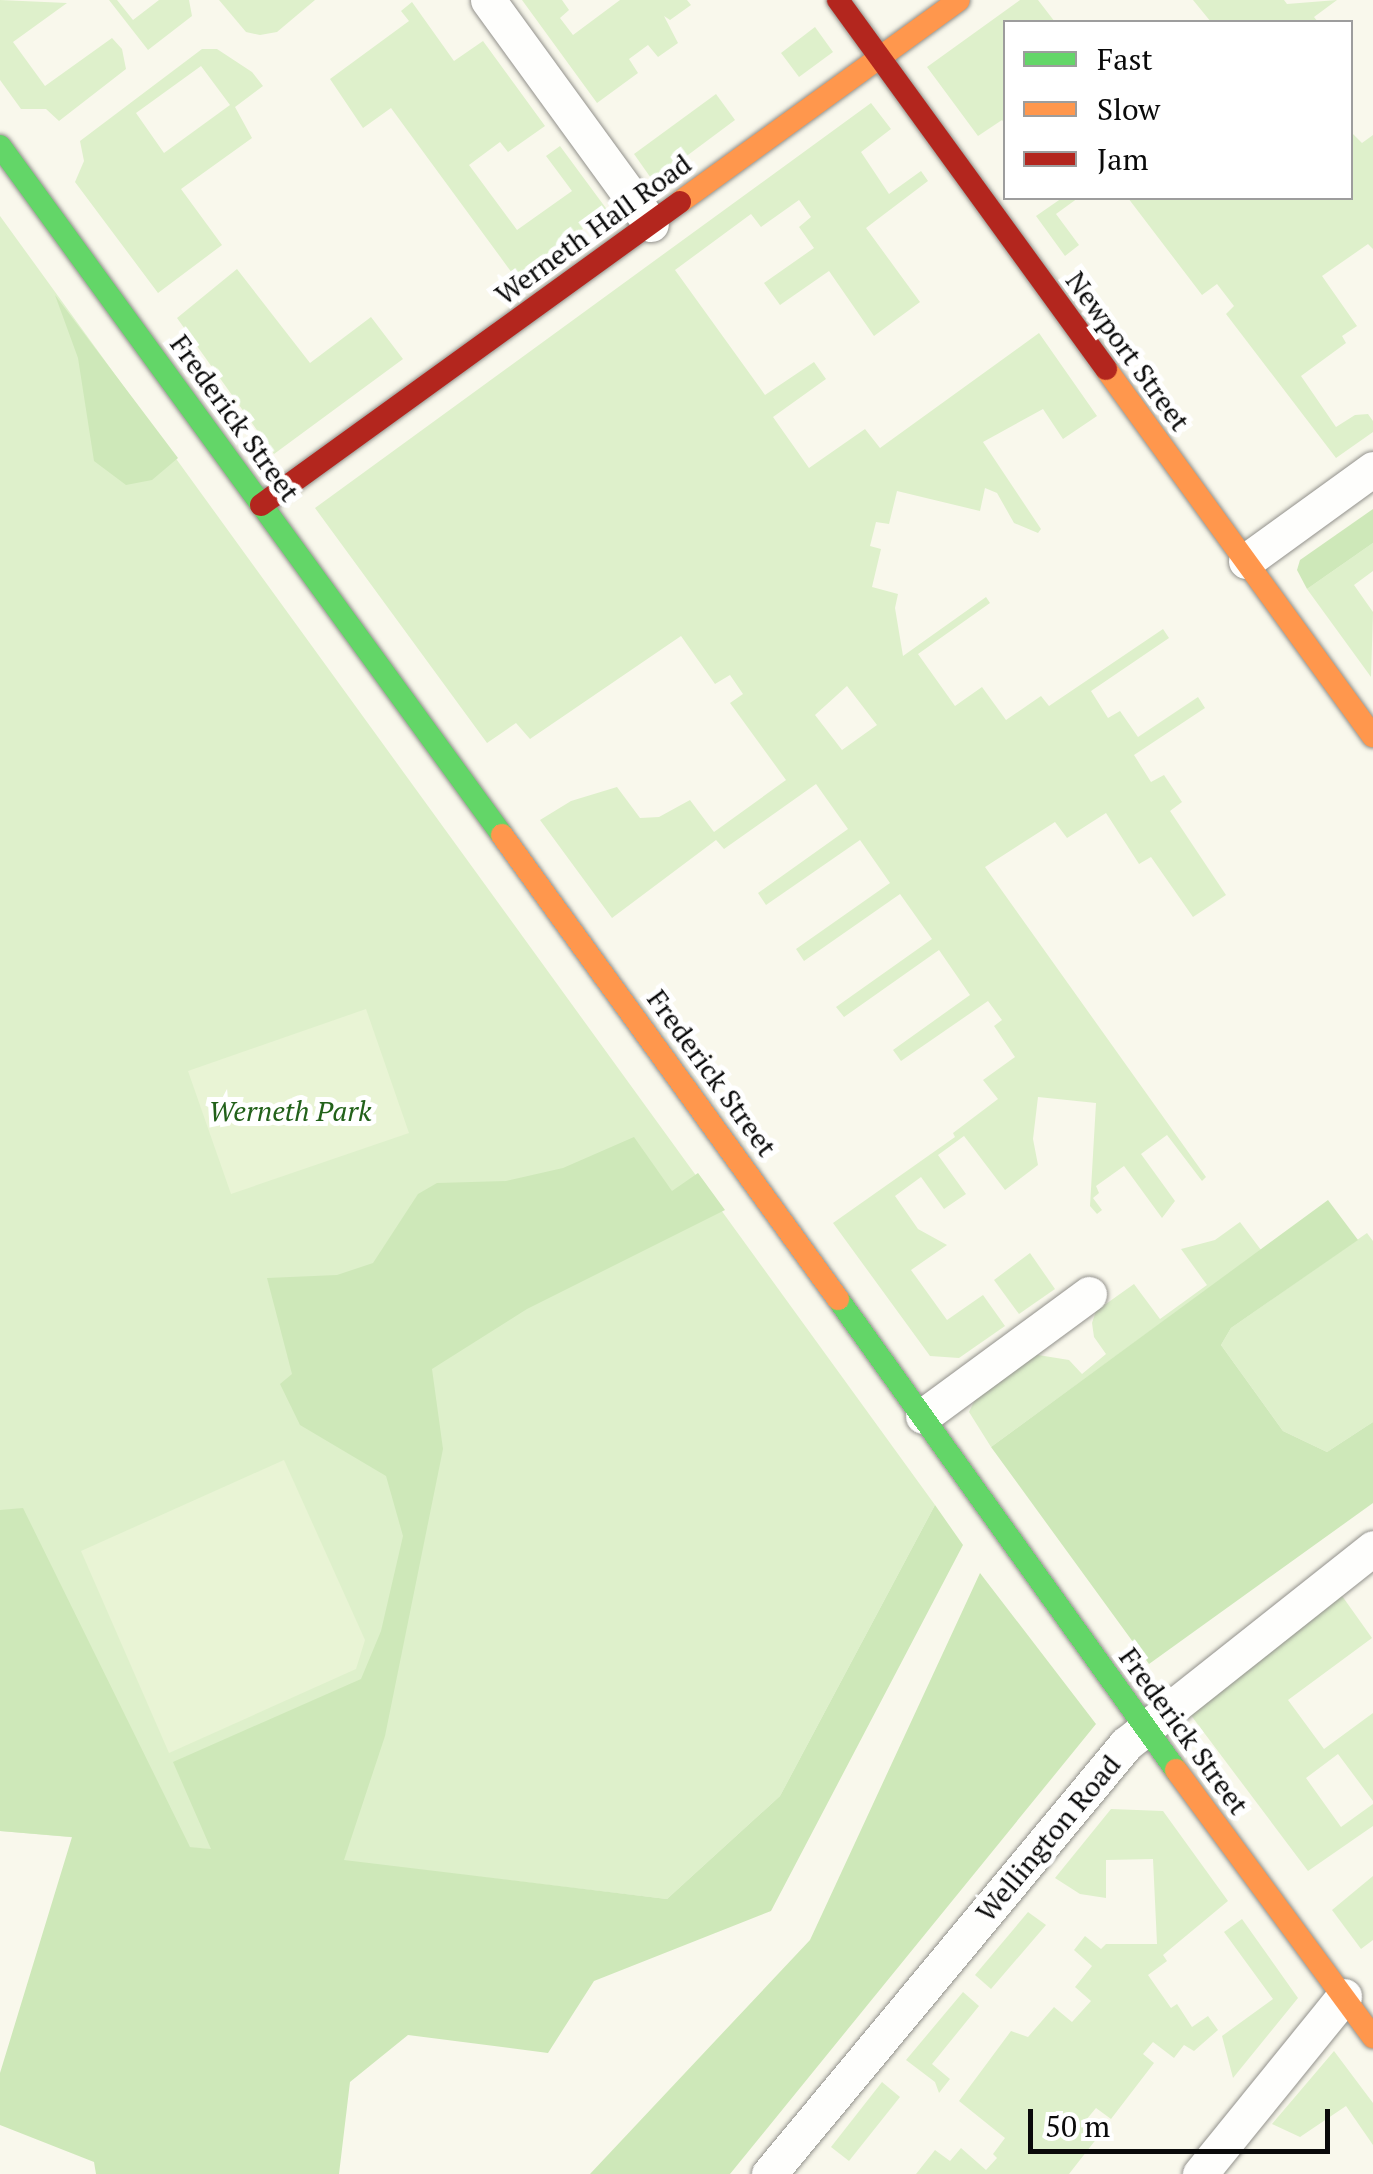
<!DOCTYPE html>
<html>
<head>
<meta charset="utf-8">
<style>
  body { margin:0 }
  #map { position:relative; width:1373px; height:2174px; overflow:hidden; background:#f9f8ec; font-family:"PT Serif",serif }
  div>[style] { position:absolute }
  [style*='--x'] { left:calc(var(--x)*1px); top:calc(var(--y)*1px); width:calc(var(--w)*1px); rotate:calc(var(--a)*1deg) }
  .green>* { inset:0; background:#def0cb }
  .forest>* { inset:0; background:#cee8b9 }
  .pitch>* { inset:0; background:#e9f4d5 }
  .roads { filter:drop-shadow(0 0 2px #92918c) drop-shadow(0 0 2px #92918c) }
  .street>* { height:35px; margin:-17.5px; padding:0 17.5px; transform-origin:17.5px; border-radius:17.5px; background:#fefefc }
  .fast>* { height:22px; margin:-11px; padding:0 11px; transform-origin:11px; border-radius:11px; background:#63d668 }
  .slow>* { height:22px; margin:-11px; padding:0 11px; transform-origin:11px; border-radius:11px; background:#ff974d }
  .jam>* { height:22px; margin:-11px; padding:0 11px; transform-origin:11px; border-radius:11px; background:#b3261e }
  span { translate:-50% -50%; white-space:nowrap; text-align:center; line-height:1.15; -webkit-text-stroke:10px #fff; paint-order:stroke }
  .street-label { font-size:28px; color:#0a0a0a }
  .park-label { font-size:28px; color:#22611a; font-style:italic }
  .legend { position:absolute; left:1003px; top:20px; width:350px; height:180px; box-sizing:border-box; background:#fff; border:2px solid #9d9d9d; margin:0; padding:12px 18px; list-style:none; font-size:30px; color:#0a0a0a }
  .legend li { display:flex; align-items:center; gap:20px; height:50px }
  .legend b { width:50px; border:2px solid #9d9d9d }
  .scale { position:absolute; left:1028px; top:2109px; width:302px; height:45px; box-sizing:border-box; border:5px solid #0a0a0a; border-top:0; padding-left:12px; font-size:30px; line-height:35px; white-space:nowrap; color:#0a0a0a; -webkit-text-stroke:8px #fff; paint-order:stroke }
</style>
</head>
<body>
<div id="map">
  <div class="green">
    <i style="clip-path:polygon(0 0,67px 3px,13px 42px,45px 86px,112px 38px,122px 49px,126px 69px,59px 121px,46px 109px,21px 109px,0 80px)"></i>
    <i style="clip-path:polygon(109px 0,117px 0,133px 20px,159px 0,189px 0,192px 16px,148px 50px)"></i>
    <i style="clip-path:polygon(219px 0,315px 0,277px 32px,260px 35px,246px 32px)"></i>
    <i style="clip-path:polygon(522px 0,562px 0,569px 10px,560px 18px,573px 35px,620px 0,687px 0,691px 5px,670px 20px,664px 16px,678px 43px,658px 57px,648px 45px,629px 59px,638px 73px,597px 103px)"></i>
    <i style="clip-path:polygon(1020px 0,1038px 0,1055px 22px,1006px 22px,1005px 124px,1002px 120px,978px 136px,927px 67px)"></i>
    <i style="clip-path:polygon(1193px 0,1284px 0,1287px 4px,1337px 0,1314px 17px,1318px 22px,1211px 22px)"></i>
    <i style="clip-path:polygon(412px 2px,454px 61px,483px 41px,545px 126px,508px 152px,500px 142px,469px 165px,517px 230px,572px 191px,546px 156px,560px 146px,608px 211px,515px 277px,391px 108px,363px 128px,330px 79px,409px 21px,401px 11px)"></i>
    <i style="clip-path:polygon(815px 27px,833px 52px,799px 77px,781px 53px)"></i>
    <i style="clip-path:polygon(evenodd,202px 49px,217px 49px,252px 72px,263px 86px,235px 107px,252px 138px,181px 189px,222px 245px,158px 293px,75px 182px,84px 161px,80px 141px,202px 49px,201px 66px,230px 105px,164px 153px,136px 113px,201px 66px)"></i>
    <i style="clip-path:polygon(716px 94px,735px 120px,653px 181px,634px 154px)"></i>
    <i style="clip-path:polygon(evenodd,871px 103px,891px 129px,861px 152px,889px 194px,921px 171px,928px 181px,866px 228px,920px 302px,874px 336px,829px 271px,780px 305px,764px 283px,814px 248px,799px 227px,811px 217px,799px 200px,761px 227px,751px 214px,675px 270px,765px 395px,814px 362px,826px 379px,773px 417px,809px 468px,865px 429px,880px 448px,1039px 333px,1097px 416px,1063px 439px,1043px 409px,983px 442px,1041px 529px,1038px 533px,1014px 523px,997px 493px,985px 488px,980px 511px,897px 491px,889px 524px,876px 522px,870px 546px,881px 549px,872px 587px,898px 594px,895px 608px,903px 656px,986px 597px,990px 603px,918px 654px,955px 706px,982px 687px,1006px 720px,1041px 696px,1049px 706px,1163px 629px,1169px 638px,1091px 691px,1108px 718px,1120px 711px,1138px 737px,1198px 697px,1205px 708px,1134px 755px,1151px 782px,1164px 775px,1182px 802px,1170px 811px,1226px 895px,1193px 917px,1151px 857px,1139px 864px,1106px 813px,1067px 838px,1055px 822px,985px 867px,1206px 1177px,1202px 1181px,1167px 1135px,1141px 1154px,1175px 1201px,1162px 1218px,1124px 1166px,1096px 1186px,1099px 1193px,1093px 1198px,1102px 1210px,1097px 1214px,1090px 1206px,1096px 1103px,1038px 1097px,1033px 1139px,1038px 1165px,1005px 1190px,964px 1136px,938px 1155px,966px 1194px,944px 1209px,921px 1177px,895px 1196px,918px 1229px,947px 1245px,911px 1270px,947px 1320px,983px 1295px,1005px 1326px,959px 1358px,930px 1356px,833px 1223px,955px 1137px,953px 1133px,998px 1099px,983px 1080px,1015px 1057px,994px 1026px,1002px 1020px,988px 1001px,901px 1061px,893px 1050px,970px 995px,939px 950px,844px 1017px,836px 1007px,932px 939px,900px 894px,804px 961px,796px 949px,890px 883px,860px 840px,766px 905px,758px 893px,848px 829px,816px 784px,724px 849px,716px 840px,612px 918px,540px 820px,571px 801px,617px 787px,640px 818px,659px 817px,690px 800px,714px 832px,786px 780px,730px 703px,743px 694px,730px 675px,715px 684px,681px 636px,530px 739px,516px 723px,487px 743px,315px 508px,871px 103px,847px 686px,877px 725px,842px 750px,815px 715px,847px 686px)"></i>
    <i style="clip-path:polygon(1351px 132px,1362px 143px,1373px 135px,1373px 249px,1368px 244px,1322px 276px,1357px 326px,1342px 336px,1346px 343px,1301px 376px,1336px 427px,1355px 415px,1368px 414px,1373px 421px,1373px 432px,1336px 458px,1226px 314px,1234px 306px,1217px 284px,1202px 295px,1128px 198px,1350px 198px)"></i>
    <i style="clip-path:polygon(1062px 198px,1078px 198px,1056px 214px,1079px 245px,1065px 256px,1036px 216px)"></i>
    <i style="clip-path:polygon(0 216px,935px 1505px,780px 1796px,667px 1899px,344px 1861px,0 1831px)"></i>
    <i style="clip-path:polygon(237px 269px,310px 363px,371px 317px,403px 359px,274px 454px,177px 318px)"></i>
    <i style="clip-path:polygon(1373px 543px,1373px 571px,1354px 585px,1373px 612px,1371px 677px,1307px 589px)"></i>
    <i style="clip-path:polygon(1240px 1222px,1261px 1250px,991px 1447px,969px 1412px,980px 1389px,1032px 1354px,1069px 1360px,1082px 1374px,1106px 1354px,1094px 1337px,1092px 1323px,1096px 1311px,1134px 1284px,1160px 1319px,1207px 1285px,1181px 1249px,1215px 1240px)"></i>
    <i style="clip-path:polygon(1367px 1233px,1373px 1241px,1373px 1422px,1327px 1452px,1283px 1431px,1221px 1345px,1231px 1328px)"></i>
    <i style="clip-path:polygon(1030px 1253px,1055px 1289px,1019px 1314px,994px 1280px)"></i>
    <i style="clip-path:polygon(1340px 1593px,1372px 1638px,1288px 1700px,1324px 1749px,1373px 1713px,1373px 1801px,1338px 1754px,1306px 1778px,1341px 1827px,1373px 1804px,1373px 1826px,1308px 1871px,1187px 1710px)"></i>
    <i style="clip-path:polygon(1111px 1809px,1163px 1811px,1228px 1901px,1163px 1955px,1167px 1961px,1148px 1975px,1171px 2008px,1177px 2004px,1192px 2027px,1208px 2016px,1218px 2030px,1194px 2051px,1184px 2045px,1174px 2058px,1153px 2042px,1143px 2054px,1154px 2063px,1111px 2119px,1096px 2108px,1086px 2120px,1101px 2133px,1069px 2174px,916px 2174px,935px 2150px,950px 2161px,961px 2148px,986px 2170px,997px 2158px,993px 2154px,1005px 2138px,959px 2101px,1011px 2031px,1028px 2037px,1054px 2007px,1072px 2022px,1091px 2001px,1075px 1987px,1092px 1966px,1074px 1950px,1085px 1936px,1101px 1949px,1106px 1944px,1157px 1944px,1153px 1859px,1106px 1860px,1106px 1898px,1080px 1894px,1055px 1878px)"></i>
    <i style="clip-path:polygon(1373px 1876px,1373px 1940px,1361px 1949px,1332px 1910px)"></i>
    <i style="clip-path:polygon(1028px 1912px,1046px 1925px,991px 1989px,975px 1975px)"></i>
    <i style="clip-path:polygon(1242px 1919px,1298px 1998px,1233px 2078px,1222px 2036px,1273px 1999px,1224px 1932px)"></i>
    <i style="clip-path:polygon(963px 1992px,979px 2006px,932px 2064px,950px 2079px,939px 2093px,935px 2082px,906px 2060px)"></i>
    <i style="clip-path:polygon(1334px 2051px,1373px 2103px,1373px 2145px,1346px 2106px,1300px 2137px,1272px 2124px)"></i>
    <i style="clip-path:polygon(882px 2082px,900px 2097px,849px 2161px,831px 2147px)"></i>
  </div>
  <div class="forest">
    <i style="clip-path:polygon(55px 295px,178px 458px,152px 480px,126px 485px,94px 461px,78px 358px)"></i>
    <i style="clip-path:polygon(1373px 509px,1373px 543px,1307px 589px,1297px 570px,1300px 560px)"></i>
    <i style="clip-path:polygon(634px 1137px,672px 1191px,698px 1173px,725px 1210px,527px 1309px,432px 1369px,443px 1449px,385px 1736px,344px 1860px,667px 1899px,780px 1796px,935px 1505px,963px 1545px,771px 1911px,594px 1981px,548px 2053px,408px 2035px,350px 2082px,339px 2174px,96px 2174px,94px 2162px,0 2125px,0 2073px,72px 1837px,0 1831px,0 1510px,23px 1508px,190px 1847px,211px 1849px,173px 1762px,361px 1679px,381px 1631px,403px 1536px,386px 1476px,300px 1425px,280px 1384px,292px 1374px,267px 1278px,337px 1275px,373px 1263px,418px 1194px,437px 1183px,506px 1181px,563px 1168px)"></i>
    <i style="clip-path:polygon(1328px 1200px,1358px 1240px,1231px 1328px,1221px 1345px,1283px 1431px,1327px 1452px,1373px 1422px,1373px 1503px,1149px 1664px,991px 1447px)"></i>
    <i style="clip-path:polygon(980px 1573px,1096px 1724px,730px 2174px,590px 2174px,810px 1940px)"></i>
  </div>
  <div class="pitch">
    <i style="clip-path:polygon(366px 1009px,409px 1133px,231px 1194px,188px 1071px)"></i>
    <i style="clip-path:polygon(284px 1460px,365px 1640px,356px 1669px,169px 1753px,81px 1551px)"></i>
  </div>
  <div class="roads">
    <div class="street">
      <i style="--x:488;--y:0;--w:277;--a:54"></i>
      <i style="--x:1246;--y:561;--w:157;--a:-35.9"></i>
      <i style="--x:923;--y:1416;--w:206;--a:-36.3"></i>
      <i style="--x:769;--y:2174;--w:559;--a:-50.3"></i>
      <i style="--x:1126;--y:1744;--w:315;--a:-38.4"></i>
      <i style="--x:1200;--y:2174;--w:229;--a:-51"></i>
    </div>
    <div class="fast">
      <i style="--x:0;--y:146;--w:852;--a:53.92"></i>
      <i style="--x:838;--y:1299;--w:580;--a:54.34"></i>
    </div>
    <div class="slow">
      <i style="--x:680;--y:202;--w:344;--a:-35.9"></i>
      <i style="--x:1106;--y:369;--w:454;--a:54"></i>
      <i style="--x:502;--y:835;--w:573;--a:54.09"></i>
      <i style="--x:1176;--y:1770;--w:332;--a:53.6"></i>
    </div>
    <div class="jam">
      <i style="--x:838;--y:0;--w:456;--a:54"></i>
      <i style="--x:261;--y:505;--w:517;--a:-35.87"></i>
    </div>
  </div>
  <div class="street-label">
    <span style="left:593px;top:229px;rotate:-36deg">Werneth Hall Road</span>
    <span style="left:1128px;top:351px;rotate:54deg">Newport Street</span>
    <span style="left:235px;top:418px;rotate:54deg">Frederick Street</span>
    <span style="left:712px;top:1073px;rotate:54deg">Frederick Street</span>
    <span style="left:1184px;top:1731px;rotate:54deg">Frederick Street</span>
    <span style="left:1048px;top:1838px;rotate:-50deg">Wellington Road</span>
  </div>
  <div class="park-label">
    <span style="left:290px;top:1111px">Werneth Park</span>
  </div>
  <ul class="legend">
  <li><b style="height:12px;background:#63d668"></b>Fast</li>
  <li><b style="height:12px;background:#ff974d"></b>Slow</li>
  <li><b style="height:12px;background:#b3261e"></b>Jam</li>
  </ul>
  <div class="scale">50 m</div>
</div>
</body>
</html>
